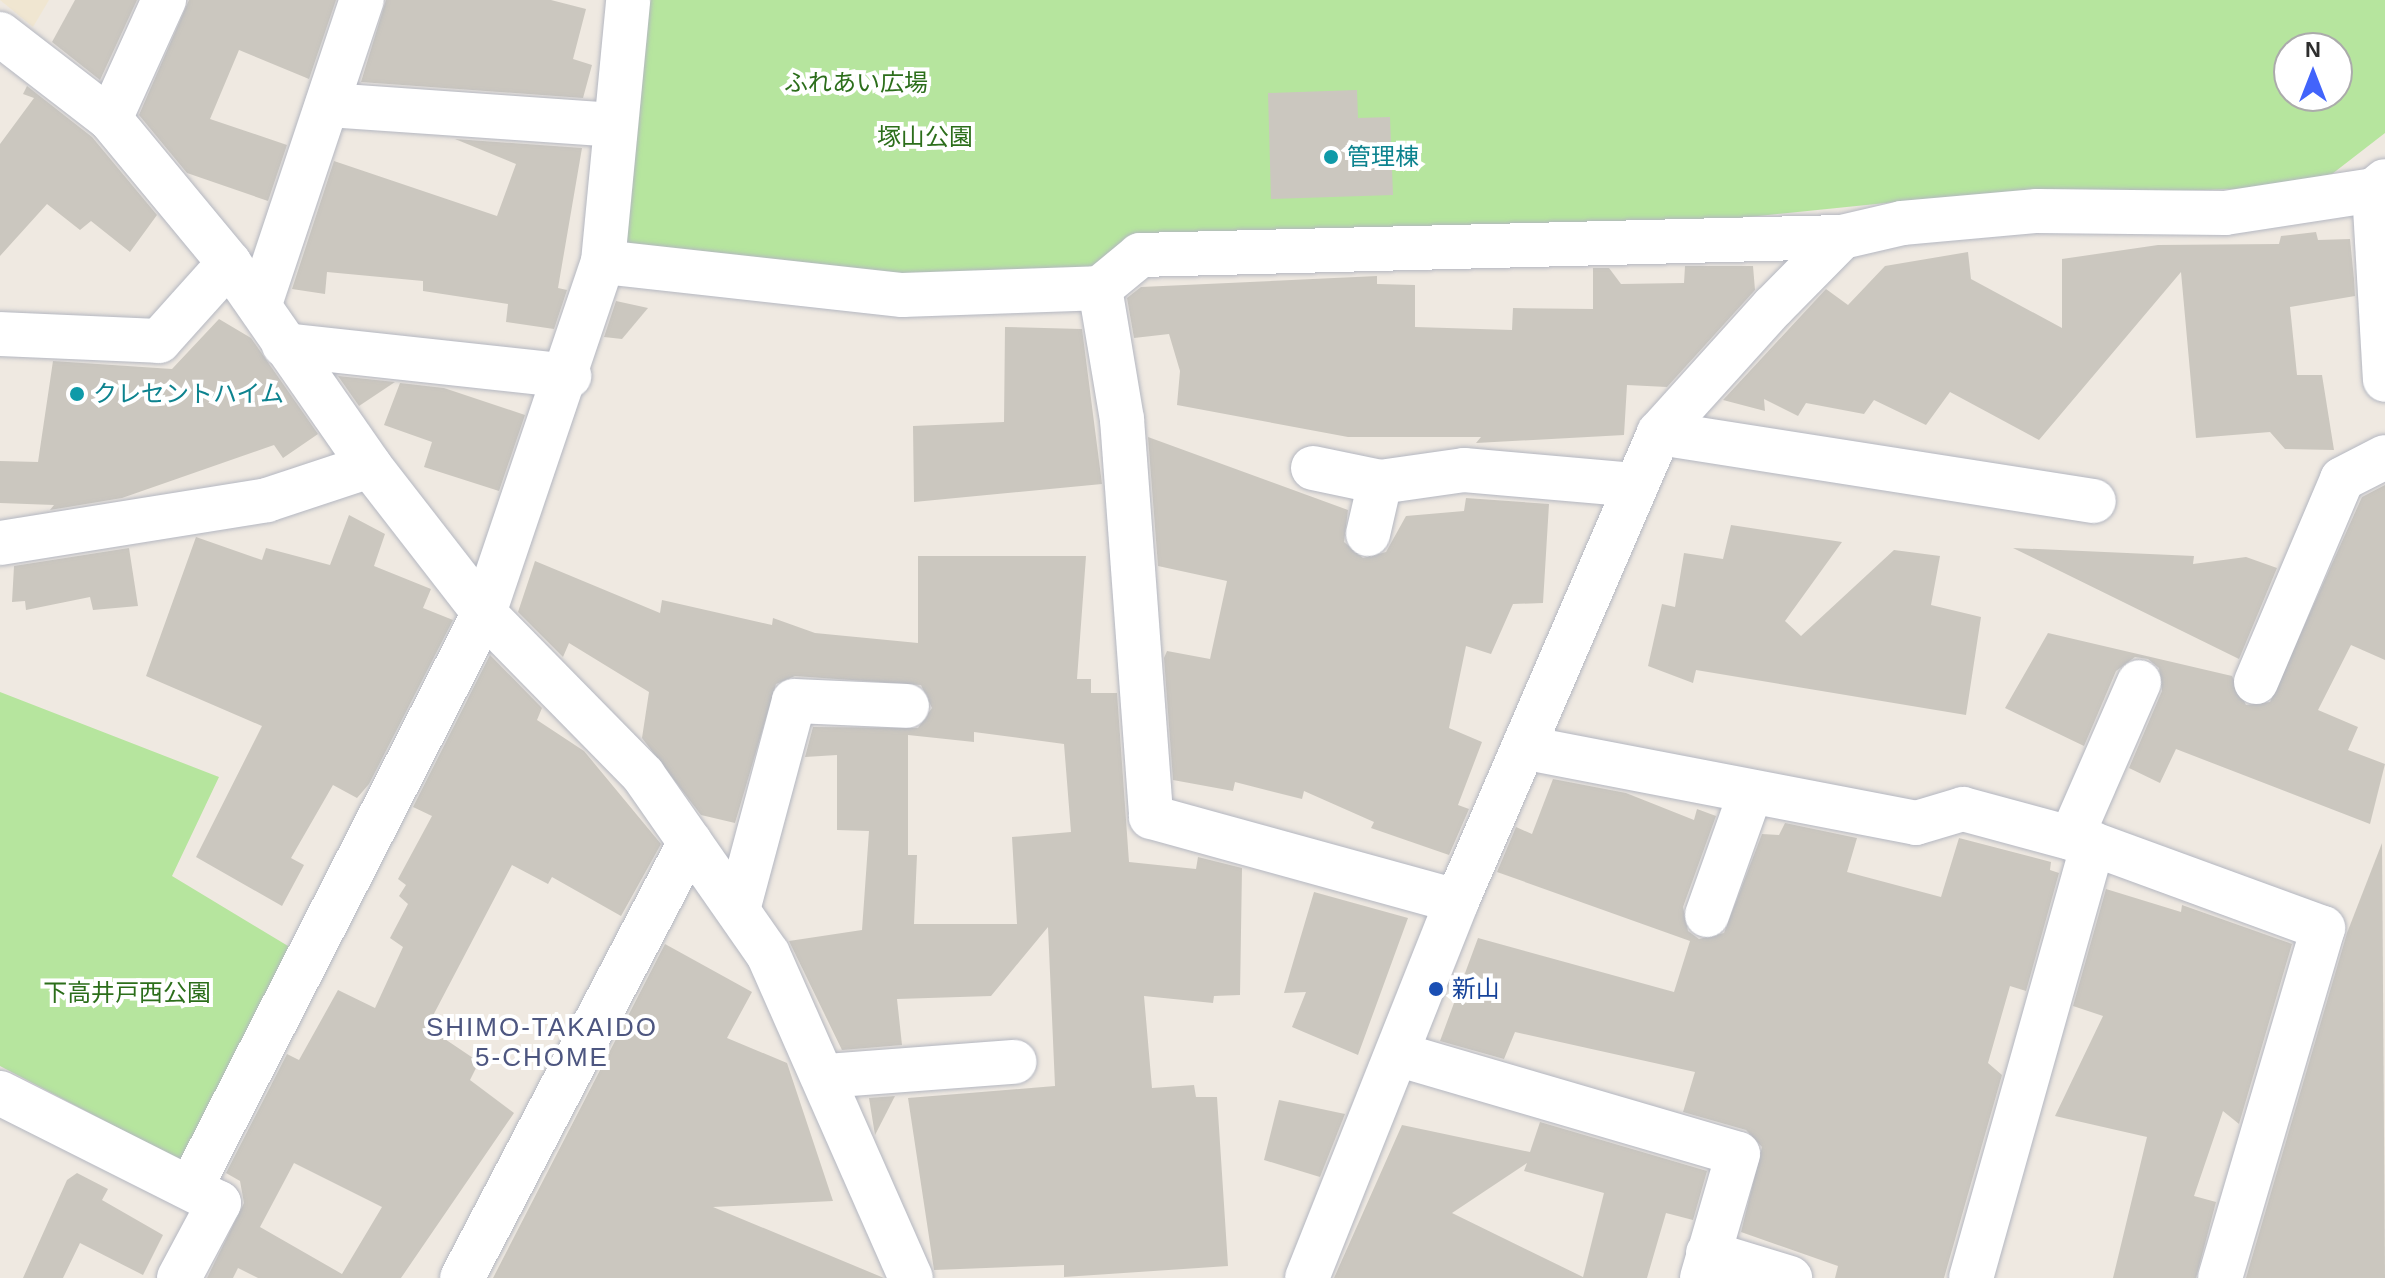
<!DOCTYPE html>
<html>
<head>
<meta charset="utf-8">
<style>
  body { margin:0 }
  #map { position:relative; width:2385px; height:1278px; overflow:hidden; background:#efe9e1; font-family:Helvetica,"Noto Sans JP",sans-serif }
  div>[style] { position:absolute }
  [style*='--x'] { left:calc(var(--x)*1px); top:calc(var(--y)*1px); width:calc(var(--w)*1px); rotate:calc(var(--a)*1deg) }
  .education>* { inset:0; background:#f0e6d1 }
  .green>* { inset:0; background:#b6e59e }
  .building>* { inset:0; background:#cbc7bf }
  .roads { filter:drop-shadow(0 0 2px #b4b7c1) drop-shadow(0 0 2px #b4b7c1) }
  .minor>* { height:44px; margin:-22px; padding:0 22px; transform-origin:22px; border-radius:22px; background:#fff }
  .dots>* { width:22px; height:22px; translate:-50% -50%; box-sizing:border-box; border:4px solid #fff; border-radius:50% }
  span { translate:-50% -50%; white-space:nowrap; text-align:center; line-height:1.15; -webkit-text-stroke:8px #fff; paint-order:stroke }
  .park-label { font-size:24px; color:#2c6e1b }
  .culture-label { font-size:24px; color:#0d838f }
  .left { translate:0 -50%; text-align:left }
  .transit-label { font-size:24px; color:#164399 }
  .neighbourhood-label { font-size:26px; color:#4d5680; letter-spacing:2px }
  .north { position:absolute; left:2273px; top:32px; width:80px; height:80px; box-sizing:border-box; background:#fff; border:2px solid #ababab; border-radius:50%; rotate:0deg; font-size:22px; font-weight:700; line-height:32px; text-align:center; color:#2e2e2e }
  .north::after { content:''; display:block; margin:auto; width:28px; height:36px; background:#4264fb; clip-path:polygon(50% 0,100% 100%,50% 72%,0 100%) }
</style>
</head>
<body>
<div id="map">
  <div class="education">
    <i style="clip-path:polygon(0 0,49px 0,33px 27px)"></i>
  </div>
  <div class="green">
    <i style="clip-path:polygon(evenodd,642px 0,2385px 0,2385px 133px,2332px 174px,2265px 188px,1925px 199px,1366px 256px,913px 275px,615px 253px,642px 0,2289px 48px,2337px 48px,2337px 96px,2289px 96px,2289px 48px)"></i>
    <i style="clip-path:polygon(0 692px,219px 777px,172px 876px,293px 949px,191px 1166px,0 1066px)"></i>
  </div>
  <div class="building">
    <i style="clip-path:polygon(75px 0,137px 0,100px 80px,52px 42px)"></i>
    <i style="clip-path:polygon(189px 0,336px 0,309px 79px,239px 50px,210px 119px,287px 145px,268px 201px,187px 173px,139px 115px)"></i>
    <i style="clip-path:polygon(386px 0,551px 0,586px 9px,573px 59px,592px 65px,583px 98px,361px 82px)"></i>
    <i style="clip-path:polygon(27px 86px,92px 137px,157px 215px,130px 252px,91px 221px,80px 230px,47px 204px,0 256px,0 144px,34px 98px,23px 94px)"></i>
    <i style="clip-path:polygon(1357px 90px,1358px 118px,1390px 117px,1393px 195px,1271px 199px,1268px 93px)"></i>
    <i style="clip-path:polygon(455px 139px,582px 148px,558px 288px,567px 290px,554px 329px,506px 322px,508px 304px,423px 291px,423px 281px,327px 272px,325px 294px,292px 289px,334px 161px,497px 216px,516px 164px)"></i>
    <i style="clip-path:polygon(2316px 232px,2318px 240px,2350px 239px,2354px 279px,2355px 296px,2290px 307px,2297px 375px,2322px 375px,2334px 450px,2285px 449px,2270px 432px,2196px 438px,2181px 272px,2039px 440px,1950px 392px,1926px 425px,1874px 400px,1864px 414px,1806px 403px,1798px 416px,1764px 399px,1765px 411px,1723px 400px,1826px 289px,1848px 305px,1885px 266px,1968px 252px,1971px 279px,2062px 328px,2062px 259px,2158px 245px,2279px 244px,2281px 236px)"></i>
    <i style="clip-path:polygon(1685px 266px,1753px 266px,1755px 290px,1667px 387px,1627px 385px,1624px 435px,1476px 443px,1481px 437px,1348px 437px,1177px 405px,1180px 371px,1169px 334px,1134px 338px,1127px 298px,1141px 287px,1377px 276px,1377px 284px,1415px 285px,1415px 327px,1512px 330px,1513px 308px,1593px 309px,1593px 268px,1609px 268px,1621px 284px,1684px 283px)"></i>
    <i style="clip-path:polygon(616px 301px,648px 308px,622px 339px,604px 337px)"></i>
    <i style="clip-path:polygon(219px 319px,251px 338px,318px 434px,283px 458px,274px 445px,122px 498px,50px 510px,54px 505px,0 503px,0 461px,38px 462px,53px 361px,172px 369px)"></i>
    <i style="clip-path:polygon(1005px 327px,1082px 329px,1102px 484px,914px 502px,913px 426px,1004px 422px)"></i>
    <i style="clip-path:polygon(338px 376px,395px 382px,359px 406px)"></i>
    <i style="clip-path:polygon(400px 383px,444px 388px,525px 415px,499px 491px,424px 467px,432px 442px,384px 425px)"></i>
    <i style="clip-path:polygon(1148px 437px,1348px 510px,1344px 542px,1363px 558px,1386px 552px,1406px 516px,1464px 511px,1466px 498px,1549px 504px,1543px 603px,1513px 604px,1491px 654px,1466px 646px,1449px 728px,1482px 742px,1458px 805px,1469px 809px,1449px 855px,1371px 828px,1374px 822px,1304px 791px,1302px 799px,1235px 782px,1233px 791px,1173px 780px,1164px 658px,1167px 651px,1210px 659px,1227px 581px,1158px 566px)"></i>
    <i style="clip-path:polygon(2385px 485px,2385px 660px,2351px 645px,2318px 710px,2358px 727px,2348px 750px,2385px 764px,2370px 824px,2176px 749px,2160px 783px,2129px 768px,2162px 691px,2159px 668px,2148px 659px,2135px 657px,2116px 671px,2084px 746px,2005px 708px,2048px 633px,2232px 676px,2246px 705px,2270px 702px,2362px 497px)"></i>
    <i style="clip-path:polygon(349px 515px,385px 534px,374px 566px,431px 589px,423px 608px,453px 620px,369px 784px,357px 798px,333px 785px,291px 858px,304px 865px,282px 906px,196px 857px,262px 726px,146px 676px,196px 537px,262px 560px,266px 548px,330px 565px)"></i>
    <i style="clip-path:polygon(1731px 525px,1842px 542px,1785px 621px,1801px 636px,1894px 550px,1940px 556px,1931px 605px,1981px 617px,1966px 715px,1696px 670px,1693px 683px,1648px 666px,1662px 604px,1675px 607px,1684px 553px,1723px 559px)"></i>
    <i style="clip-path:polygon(129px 548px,138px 606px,93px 610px,90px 597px,26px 610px,25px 601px,12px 602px,14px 566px)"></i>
    <i style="clip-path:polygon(2013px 548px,2194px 556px,2193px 564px,2246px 557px,2277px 568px,2239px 659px)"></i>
    <i style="clip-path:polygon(evenodd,918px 556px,1086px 556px,1077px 679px,1091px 679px,1091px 693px,1117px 693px,1129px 862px,1196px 869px,1198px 857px,1242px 868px,1240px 995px,1214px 996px,1213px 1003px,1144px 996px,1152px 1088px,1194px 1085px,1196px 1097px,1217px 1097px,1228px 1266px,1064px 1277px,1064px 1265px,934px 1270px,908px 1098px,1055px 1086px,1048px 927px,991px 996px,897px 999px,902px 1045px,842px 1050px,789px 941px,862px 930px,869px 831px,837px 830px,837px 755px,805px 757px,813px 727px,918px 728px,932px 708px,921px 685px,795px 676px,776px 684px,735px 823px,701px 815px,642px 738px,649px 692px,569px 643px,563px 657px,518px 612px,535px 561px,660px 613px,662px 600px,772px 625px,773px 618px,815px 633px,918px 643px,918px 556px,974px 732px,1064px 744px,1071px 832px,1012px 837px,1017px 924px,914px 924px,917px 855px,908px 855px,908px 735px,974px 742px,974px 732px)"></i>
    <i style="clip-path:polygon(evenodd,490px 655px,542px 708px,537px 720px,584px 751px,661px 844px,621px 916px,552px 877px,548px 884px,512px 865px,427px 1027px,479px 1062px,470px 1080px,514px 1113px,401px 1278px,258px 1278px,238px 1268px,233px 1278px,207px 1278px,244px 1203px,240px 1181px,226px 1173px,287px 1054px,299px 1060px,338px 990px,375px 1008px,403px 947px,390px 938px,408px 904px,399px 896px,406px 885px,398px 879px,432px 816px,413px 807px,490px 655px,294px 1163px,382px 1207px,342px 1274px,260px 1227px,294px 1163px)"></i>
    <i style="clip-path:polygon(1553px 779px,1626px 793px,1694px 820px,1697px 809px,1716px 816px,1683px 907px,1688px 931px,1699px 939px,1724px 933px,1762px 834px,1779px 835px,1785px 823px,1857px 838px,1847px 872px,1941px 897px,1959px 838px,2051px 862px,2050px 870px,2059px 873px,2026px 991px,2010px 986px,1988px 1063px,2002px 1075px,1944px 1278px,1835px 1278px,1838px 1266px,1741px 1232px,1762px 1147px,1746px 1130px,1683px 1112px,1695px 1072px,1515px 1032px,1504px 1059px,1440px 1041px,1478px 938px,1674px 992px,1690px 941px,1497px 872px,1516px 827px,1532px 834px)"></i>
    <i style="clip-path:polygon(2382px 843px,2385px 1278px,2246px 1278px,2347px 933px)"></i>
    <i style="clip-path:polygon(2106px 889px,2181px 912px,2182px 905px,2292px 944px,2239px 1124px,2223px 1111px,2194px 1196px,2216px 1202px,2196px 1278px,2113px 1278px,2147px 1137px,2055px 1116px,2103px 1016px,2073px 1006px)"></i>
    <i style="clip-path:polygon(1314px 892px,1408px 918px,1358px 1055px,1292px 1027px,1306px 992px,1284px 993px)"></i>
    <i style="clip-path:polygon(665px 944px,752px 992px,727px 1038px,787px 1063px,833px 1201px,713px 1207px,884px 1278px,493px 1278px)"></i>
    <i style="clip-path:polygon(895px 1096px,875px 1135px,869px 1098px)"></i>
    <i style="clip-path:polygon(1279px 1100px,1345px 1114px,1320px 1177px,1264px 1160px)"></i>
    <i style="clip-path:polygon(evenodd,1540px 1122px,1707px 1171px,1693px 1220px,1666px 1213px,1647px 1278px,1334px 1278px,1402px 1125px,1530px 1152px,1540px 1122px,1527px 1163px,1524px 1171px,1604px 1193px,1583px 1277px,1452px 1213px,1527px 1163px)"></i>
    <i style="clip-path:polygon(77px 1173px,108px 1189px,102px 1200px,163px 1235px,143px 1275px,80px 1243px,63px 1278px,23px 1278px,67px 1180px)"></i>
  </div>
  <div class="roads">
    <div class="minor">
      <i style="--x:0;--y:34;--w:139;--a:37.7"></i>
      <i style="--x:110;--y:119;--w:187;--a:50.4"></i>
      <i style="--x:229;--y:263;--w:247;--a:55.2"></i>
      <i style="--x:370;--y:466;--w:186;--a:52.2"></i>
      <i style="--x:484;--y:613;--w:227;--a:45.5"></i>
      <i style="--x:643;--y:775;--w:218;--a:55.1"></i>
      <i style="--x:768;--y:954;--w:354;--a:66.2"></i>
      <i style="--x:329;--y:105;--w:285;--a:4"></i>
      <i style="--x:110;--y:119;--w:131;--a:-65.6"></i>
      <i style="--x:2374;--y:190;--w:190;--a:86.7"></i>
      <i style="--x:603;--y:262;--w:301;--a:6.3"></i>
      <i style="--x:902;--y:295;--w:198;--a:-2"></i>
      <i style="--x:1100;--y:288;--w:52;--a:-39.5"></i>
      <i style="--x:1140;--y:255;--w:702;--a:-1.47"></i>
      <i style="--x:1100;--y:288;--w:133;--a:80.5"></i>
      <i style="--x:1122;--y:419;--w:399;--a:85.8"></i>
      <i style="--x:1151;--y:817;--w:317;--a:15.4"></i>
      <i style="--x:260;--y:304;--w:321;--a:-71.5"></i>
      <i style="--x:0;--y:334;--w:159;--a:2.5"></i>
      <i style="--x:159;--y:341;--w:105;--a:-48.1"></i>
      <i style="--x:284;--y:345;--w:287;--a:6.2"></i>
      <i style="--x:1659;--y:433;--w:440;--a:8.9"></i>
      <i style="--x:1313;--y:468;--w:68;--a:11.8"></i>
      <i style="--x:1380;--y:482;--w:85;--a:-8.1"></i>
      <i style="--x:1464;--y:470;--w:173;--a:5"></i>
      <i style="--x:1368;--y:534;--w:53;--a:-77"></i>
      <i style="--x:0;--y:543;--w:270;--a:-9.1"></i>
      <i style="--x:267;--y:500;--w:108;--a:-18.3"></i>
      <i style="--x:2256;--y:682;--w:220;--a:-67"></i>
      <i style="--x:2342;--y:479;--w:48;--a:-27.1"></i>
      <i style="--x:1527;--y:748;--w:396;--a:10.9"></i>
      <i style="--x:1916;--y:823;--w:49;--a:-16.6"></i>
      <i style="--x:1963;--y:809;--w:135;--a:15.1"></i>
      <i style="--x:2093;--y:844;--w:245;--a:20.1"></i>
      <i style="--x:2323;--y:928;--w:365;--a:106.4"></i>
      <i style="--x:2071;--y:838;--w:170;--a:-66.4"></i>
      <i style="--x:739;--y:906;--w:212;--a:-75"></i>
      <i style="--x:794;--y:701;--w:113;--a:2.5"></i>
      <i style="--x:1707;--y:915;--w:128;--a:-70.4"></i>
      <i style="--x:1397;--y:1054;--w:355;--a:16.3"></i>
      <i style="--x:1738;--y:1154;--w:129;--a:106.2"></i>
      <i style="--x:826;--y:1076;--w:189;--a:-4.3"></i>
      <i style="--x:0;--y:1093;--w:245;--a:26.7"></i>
      <i style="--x:219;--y:1203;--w:85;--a:118.1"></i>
      <i style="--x:192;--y:1185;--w:642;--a:-62.96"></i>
      <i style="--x:484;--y:613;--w:371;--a:-71.3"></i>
      <i style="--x:603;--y:262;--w:263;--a:-84.5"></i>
      <i style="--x:1708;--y:1253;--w:86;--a:17"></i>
      <i style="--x:462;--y:1278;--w:492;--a:-62.4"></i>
      <i style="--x:1307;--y:1278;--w:406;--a:-68.3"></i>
      <i style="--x:1457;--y:901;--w:510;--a:-66.65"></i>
      <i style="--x:1659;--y:433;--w:170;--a:-47.9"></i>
      <i style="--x:1773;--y:307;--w:98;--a:-45.4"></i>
      <i style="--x:1842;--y:237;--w:62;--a:-13.1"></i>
      <i style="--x:1902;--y:223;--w:136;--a:-5.1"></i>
      <i style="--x:2037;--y:211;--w:188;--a:0.6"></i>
      <i style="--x:2225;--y:213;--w:151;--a:-8.8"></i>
      <i style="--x:2374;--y:190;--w:14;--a:-39"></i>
      <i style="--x:1971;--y:1278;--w:451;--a:-74.3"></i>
    </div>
  </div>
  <div class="dots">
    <i style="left:1331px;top:157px;background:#0f9aa8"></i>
    <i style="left:77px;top:394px;background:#0f9aa8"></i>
    <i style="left:1436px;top:989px;background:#1a4fb4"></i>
  </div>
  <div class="park-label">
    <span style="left:856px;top:83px">ふれあい広場</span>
    <span style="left:925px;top:137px">塚山公園</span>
    <span style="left:127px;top:993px">下高井戸西公園</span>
  </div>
  <div class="culture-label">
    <span class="left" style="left:1347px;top:157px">管理棟</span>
    <span class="left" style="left:93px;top:394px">クレセントハイム</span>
  </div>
  <div class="transit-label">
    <span class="left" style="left:1452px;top:989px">新山</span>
  </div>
  <div class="neighbourhood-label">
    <span style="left:542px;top:1043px">SHIMO-TAKAIDO<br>5-CHOME</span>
  </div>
  <div class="north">N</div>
</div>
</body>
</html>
